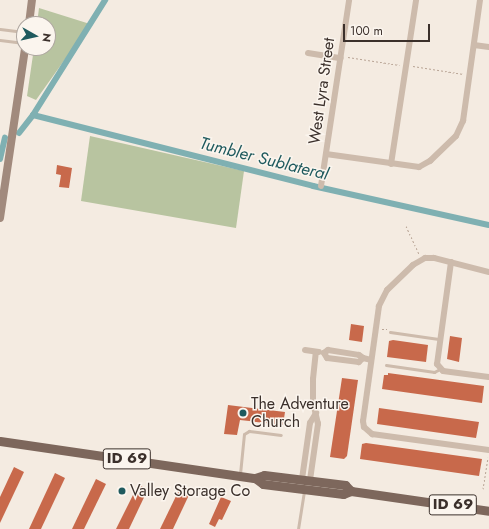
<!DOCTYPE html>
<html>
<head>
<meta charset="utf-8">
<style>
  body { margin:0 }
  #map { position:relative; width:489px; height:529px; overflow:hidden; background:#f4ebe1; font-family:Jost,sans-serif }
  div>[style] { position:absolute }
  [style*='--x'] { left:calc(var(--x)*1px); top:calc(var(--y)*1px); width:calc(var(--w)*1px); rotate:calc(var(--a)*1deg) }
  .green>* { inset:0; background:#b8c4a0 }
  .canal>* { height:6px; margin:-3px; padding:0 3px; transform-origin:3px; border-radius:3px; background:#7fb0b2 }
  .building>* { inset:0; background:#c8694b }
  .path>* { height:1px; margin-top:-0.5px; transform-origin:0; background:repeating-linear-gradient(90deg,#b9a596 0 2px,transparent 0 4px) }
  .lane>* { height:3px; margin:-1.5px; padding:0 1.5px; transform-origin:1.5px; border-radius:1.5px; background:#cdbbac }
  .street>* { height:6px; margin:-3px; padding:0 3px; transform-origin:3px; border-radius:3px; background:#cdbbac }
  .secondary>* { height:8px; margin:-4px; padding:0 4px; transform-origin:4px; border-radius:4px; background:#a18a7d }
  .primary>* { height:9px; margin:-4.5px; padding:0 4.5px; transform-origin:4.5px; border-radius:4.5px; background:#7d675c }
  .dots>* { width:11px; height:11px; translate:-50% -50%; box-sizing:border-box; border:2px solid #fbf5ee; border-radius:50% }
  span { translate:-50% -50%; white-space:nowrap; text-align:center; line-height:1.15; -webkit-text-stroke:3px #fbf5ee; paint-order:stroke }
  .shield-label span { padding:1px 3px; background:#fbf5ee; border:1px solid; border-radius:3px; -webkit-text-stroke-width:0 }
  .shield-label { font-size:15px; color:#3b302b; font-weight:700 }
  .street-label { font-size:16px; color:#3b302b }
  .poi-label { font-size:16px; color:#3b302b }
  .left { translate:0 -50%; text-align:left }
  .water-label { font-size:17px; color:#1f5a5e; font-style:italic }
  .north { position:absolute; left:16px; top:16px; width:40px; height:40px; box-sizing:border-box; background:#fbf5ee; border:1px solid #aea6a0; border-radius:50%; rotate:98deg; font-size:11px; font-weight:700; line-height:16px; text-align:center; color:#3b302b }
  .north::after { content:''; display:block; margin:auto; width:14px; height:18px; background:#1f5a5e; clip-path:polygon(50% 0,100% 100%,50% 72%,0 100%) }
  .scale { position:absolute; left:343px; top:24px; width:87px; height:18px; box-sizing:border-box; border:2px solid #3b302b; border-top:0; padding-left:5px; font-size:12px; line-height:14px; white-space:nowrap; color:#3b302b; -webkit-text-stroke:3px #fbf5ee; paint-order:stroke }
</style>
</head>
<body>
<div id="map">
  <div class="green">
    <i style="clip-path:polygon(39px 8px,90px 24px,36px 100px,27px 96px,34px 48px,48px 48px,48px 24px,37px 24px)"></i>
    <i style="clip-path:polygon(90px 136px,244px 171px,236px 228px,81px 201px)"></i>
  </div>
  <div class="canal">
    <i style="--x:33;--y:115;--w:289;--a:14.2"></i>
    <i style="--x:313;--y:186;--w:180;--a:12.5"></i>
    <i style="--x:19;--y:133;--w:23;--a:-52"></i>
    <i style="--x:33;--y:115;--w:136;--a:-57.9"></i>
    <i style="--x:0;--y:159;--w:22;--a:-77"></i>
  </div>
  <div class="building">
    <i style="clip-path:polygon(57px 165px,72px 168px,69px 188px,59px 187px,61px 175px,56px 174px)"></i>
    <i style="clip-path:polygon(351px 324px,364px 326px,362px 342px,349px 340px)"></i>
    <i style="clip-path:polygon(450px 336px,462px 338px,459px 362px,447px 359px)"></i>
    <i style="clip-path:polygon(393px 340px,428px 345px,426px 362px,387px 357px,389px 341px)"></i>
    <i style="clip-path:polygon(388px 373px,484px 386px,482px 403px,382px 389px,384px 375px,388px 375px)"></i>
    <i style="clip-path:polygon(342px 378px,358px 380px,347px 456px,344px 459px,330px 457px)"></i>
    <i style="clip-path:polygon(228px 405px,285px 412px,283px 425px,240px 420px,237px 435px,224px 434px)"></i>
    <i style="clip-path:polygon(379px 408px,479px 422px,476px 438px,377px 424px)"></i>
    <i style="clip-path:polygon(366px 443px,482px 459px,479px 476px,360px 459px,362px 444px)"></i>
    <i style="clip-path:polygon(14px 467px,24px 472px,0 523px,0 497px)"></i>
    <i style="clip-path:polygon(55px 473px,65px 478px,41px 529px,29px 529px)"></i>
    <i style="clip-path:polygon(96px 479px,106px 484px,84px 529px,72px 529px)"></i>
    <i style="clip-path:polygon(138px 485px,148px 489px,129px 529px,116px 529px)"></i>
    <i style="clip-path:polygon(179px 490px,189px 495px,173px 529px,160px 529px)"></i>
    <i style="clip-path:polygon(221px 497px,231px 501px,222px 520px,219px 519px,215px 527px,209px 524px)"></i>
  </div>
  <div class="path">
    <i style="--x:348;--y:57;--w:52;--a:8.9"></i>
    <i style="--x:413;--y:66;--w:51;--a:9.1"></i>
    <i style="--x:406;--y:226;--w:31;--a:65"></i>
    <i style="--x:382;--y:329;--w:5;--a:0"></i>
    <i style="--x:483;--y:489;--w:32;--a:-81"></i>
  </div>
  <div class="lane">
    <i style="--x:0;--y:29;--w:24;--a:7"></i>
    <i style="--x:0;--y:40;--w:24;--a:7"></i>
    <i style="--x:390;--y:332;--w:49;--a:8.1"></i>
    <i style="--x:386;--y:365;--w:49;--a:8.3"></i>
    <i style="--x:434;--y:372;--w:7;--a:-27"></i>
    <i style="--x:240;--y:474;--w:40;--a:-84.3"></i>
    <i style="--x:244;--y:434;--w:6;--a:-31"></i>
    <i style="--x:249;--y:431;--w:32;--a:7"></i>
    <i style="--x:298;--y:529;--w:38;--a:-81"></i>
  </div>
  <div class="street">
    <i style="--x:474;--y:45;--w:15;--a:8"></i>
    <i style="--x:308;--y:53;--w:33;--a:9"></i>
    <i style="--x:326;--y:154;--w:94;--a:8"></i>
    <i style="--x:419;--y:167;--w:13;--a:-29"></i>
    <i style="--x:430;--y:161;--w:36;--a:-44"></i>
    <i style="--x:456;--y:136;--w:17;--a:-65"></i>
    <i style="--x:463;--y:121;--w:122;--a:-82"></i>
    <i style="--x:391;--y:164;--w:166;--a:-81.3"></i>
    <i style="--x:321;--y:186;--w:188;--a:-81.4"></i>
    <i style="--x:451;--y:262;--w:103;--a:97.8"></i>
    <i style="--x:437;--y:364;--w:9;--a:49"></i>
    <i style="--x:443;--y:371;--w:46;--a:7.4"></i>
    <i style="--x:489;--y:272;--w:57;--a:-165.7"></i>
    <i style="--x:434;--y:258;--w:9;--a:180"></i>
    <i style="--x:425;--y:258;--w:14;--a:150"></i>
    <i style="--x:413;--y:265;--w:36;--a:136"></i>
    <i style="--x:387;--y:290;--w:18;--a:117"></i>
    <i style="--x:379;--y:306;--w:116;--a:97.9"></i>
    <i style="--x:363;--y:421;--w:6;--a:81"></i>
    <i style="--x:364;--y:427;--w:11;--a:41"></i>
    <i style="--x:372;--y:434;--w:118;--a:7.8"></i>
    <i style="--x:305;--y:350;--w:14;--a:8"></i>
    <i style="--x:363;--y:358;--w:6;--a:135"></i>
    <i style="--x:359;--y:362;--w:32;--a:-173"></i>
    <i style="--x:327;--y:358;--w:6;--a:-121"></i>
    <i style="--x:324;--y:353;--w:5;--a:-37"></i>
    <i style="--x:328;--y:350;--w:31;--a:9"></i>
    <i style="--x:359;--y:355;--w:5;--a:37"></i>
    <i style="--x:363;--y:358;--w:8;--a:14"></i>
    <i style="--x:302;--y:479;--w:57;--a:-81.9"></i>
    <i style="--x:310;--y:423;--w:12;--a:-59"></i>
    <i style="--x:310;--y:480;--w:57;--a:-81.9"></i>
    <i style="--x:318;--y:424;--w:22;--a:-103"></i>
    <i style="--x:313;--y:403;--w:24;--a:-90"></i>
    <i style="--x:313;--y:379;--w:27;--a:-84"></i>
  </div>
  <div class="secondary">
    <i style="--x:29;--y:24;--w:24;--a:-83"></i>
    <i style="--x:0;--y:218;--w:172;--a:-81.6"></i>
  </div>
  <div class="primary">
    <i style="--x:0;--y:441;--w:258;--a:8.3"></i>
    <i style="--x:255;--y:478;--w:9;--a:-18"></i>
    <i style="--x:264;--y:475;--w:82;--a:7"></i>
    <i style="--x:345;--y:485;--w:8;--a:45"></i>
    <i style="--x:255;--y:478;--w:10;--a:37"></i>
    <i style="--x:263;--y:484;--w:81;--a:7.1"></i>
    <i style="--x:343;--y:494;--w:9;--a:-21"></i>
    <i style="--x:351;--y:491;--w:139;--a:8.2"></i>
  </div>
  <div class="dots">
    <i style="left:243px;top:413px;background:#1f5a5e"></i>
    <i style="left:122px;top:491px;background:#1f5a5e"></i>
  </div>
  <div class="shield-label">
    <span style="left:127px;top:459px">ID 69</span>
    <span style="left:453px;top:505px">ID 69</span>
  </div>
  <div class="street-label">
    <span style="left:322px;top:91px;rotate:-82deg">West Lyra Street</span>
  </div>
  <div class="poi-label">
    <span class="left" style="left:251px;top:413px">The Adventure<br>Church</span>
    <span class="left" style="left:130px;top:491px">Valley Storage Co</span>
  </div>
  <div class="water-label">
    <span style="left:264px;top:159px;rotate:14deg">Tumbler Sublateral</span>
  </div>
  <div class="north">N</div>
  <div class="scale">100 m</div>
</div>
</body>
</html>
